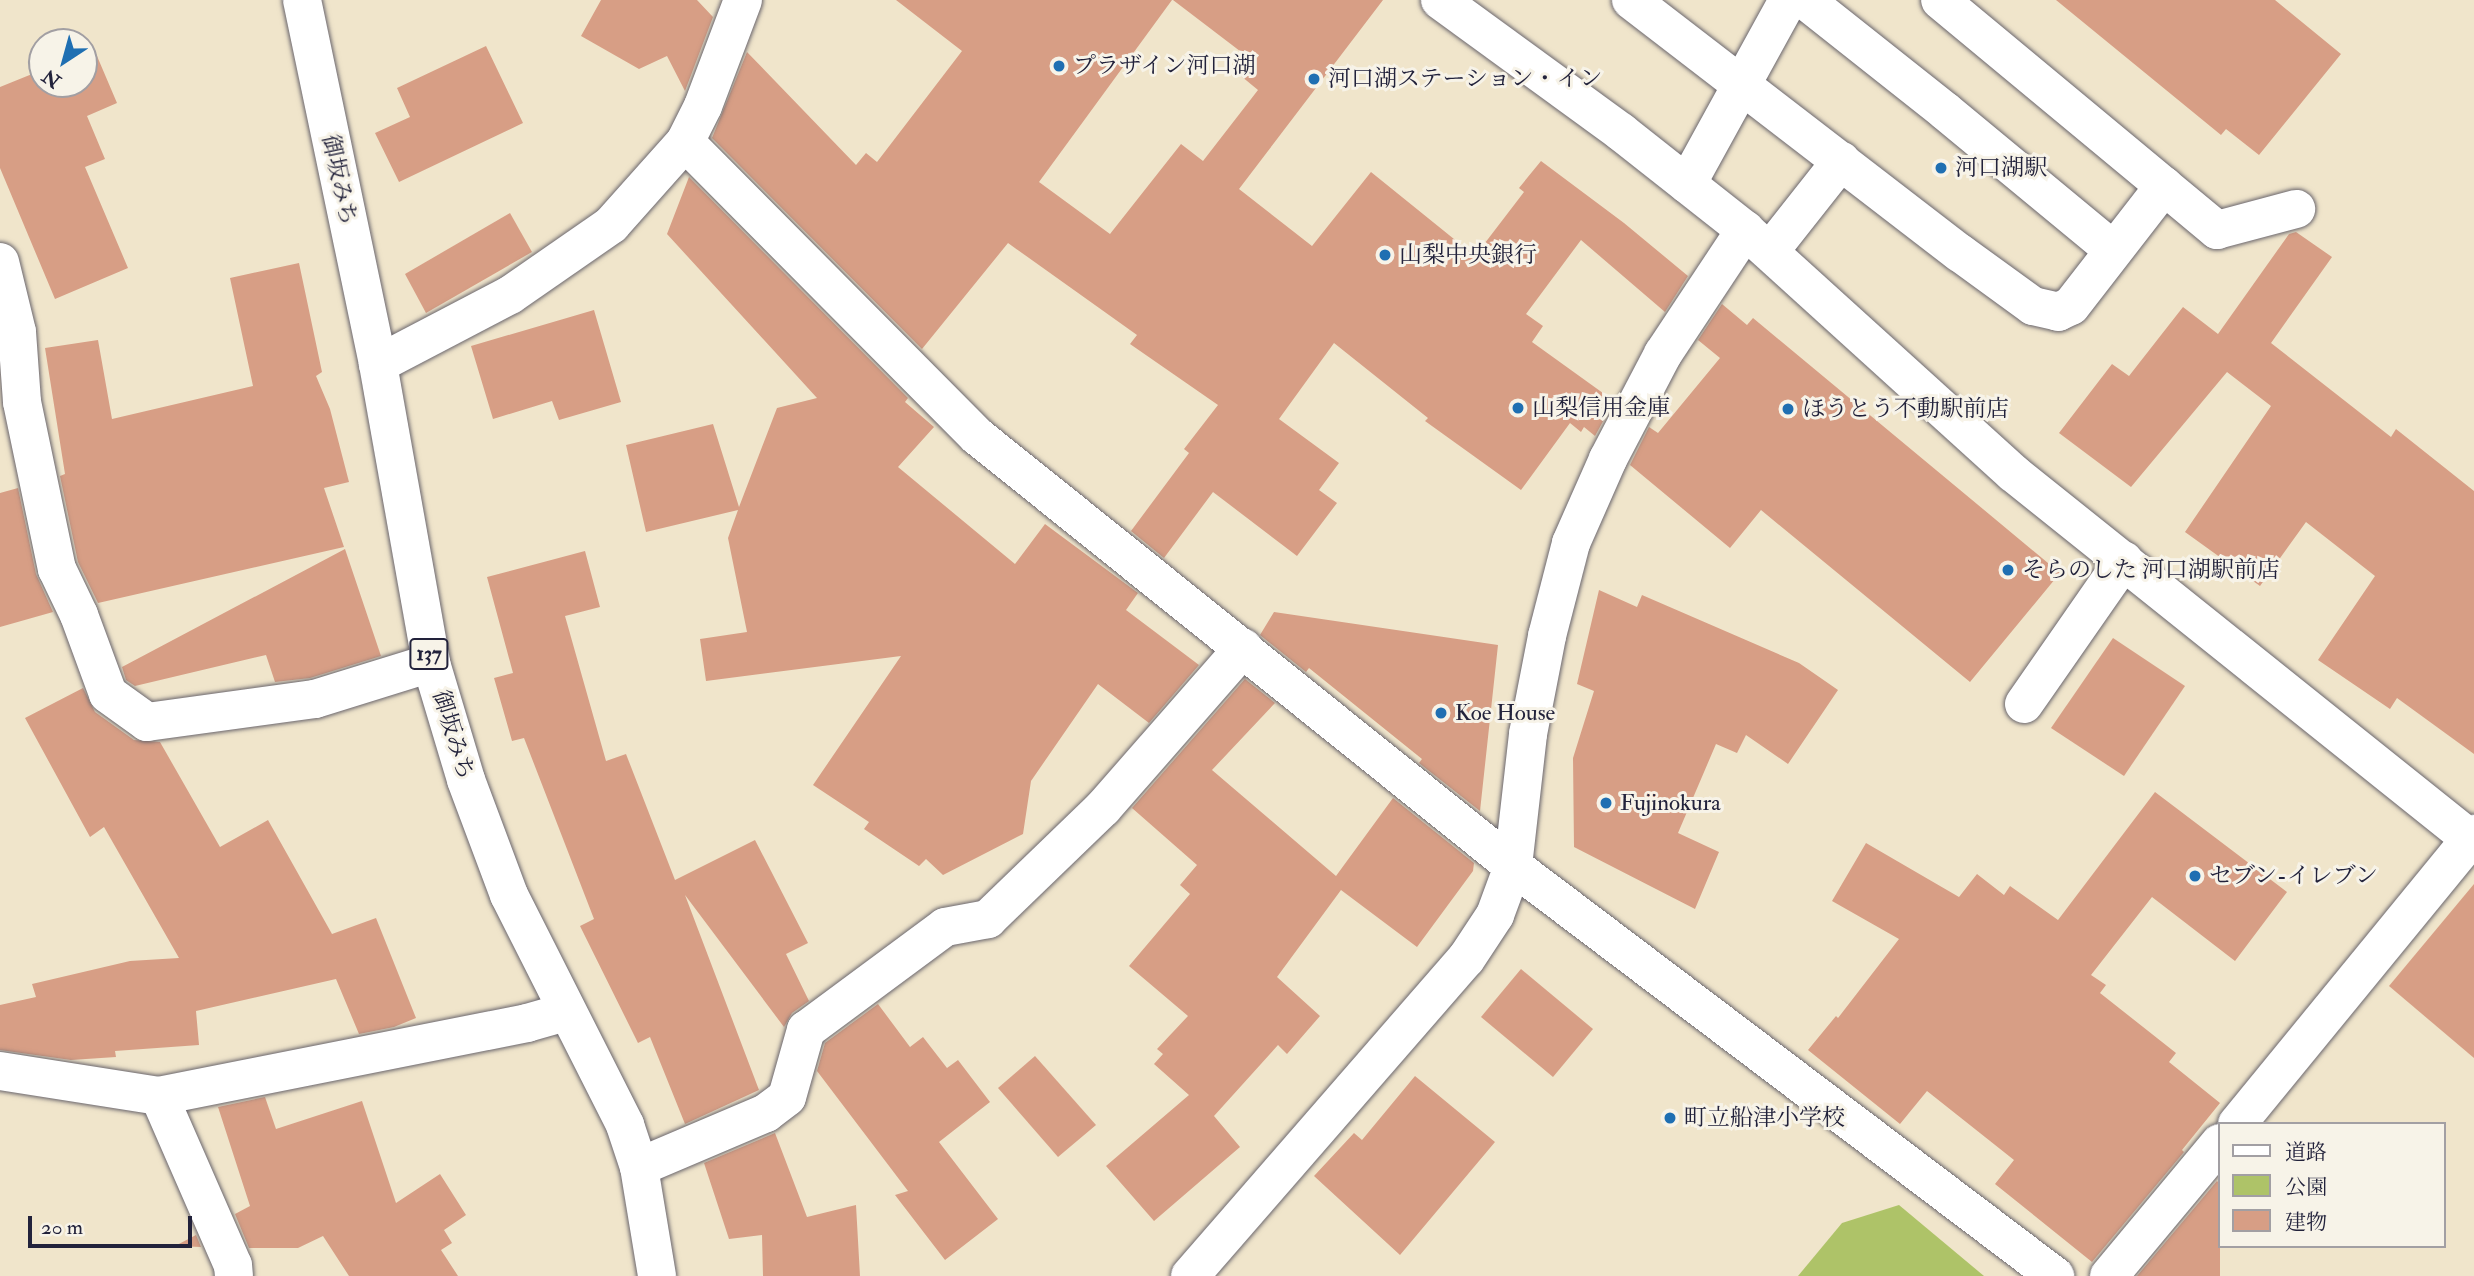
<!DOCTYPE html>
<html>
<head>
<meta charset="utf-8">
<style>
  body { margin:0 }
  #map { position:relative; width:2474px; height:1276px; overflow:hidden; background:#f0e5cb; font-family:"IM FELL Double Pica","Noto Serif JP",serif }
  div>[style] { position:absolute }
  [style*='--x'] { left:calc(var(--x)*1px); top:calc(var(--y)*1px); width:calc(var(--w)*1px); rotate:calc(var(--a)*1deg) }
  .green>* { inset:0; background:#aec368 }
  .building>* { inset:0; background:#d79e85 }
  .roads { filter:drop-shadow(0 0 2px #6a666d) drop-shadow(0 0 2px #6a666d) }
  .minor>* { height:38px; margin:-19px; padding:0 19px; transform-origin:19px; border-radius:19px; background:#fff }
  .highway>* { height:38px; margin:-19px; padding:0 19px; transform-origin:19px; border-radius:19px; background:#fff }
  .dots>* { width:19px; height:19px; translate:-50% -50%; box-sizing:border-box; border:4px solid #f7f3e8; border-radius:50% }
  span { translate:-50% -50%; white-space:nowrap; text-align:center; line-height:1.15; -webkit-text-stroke:6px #f7f3e8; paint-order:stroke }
  .shield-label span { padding:2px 5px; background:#f7f3e8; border:2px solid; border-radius:5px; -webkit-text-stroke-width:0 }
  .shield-label { font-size:21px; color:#22223b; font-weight:700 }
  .poi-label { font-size:23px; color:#22223b }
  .left { translate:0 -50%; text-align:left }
  .street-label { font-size:23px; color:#22223b }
  .legend { position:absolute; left:2218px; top:1122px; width:228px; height:126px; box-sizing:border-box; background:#f7f3e8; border:2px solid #a29fa3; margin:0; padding:9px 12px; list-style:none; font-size:21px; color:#22223b }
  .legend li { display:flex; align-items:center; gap:14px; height:35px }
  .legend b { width:35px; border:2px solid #a29fa3 }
  .north { position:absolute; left:28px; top:28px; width:70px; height:70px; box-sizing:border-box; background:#f7f3e8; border:2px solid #a29fa3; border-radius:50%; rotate:216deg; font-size:19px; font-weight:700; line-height:28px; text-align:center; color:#22223b }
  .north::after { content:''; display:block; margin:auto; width:24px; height:32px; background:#1f6fb2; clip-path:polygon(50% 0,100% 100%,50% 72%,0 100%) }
  .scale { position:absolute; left:28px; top:1216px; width:164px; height:32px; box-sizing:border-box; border:4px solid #22223b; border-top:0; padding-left:9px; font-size:21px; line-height:24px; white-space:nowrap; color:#22223b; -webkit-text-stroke:5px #f7f3e8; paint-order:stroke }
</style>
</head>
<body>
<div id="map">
  <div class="green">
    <i style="clip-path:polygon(1899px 1205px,1984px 1276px,1798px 1276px,1842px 1223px)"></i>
  </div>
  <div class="building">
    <i style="clip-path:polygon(601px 0,697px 0,713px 17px,685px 91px,667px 56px,639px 69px,581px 36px)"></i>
    <i style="clip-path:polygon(896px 0,1172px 0,1039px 182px,1110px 234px,1181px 144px,1203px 161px,1258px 90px,1241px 76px,1253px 61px,1173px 0,1383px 0,1239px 189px,1312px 246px,1371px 172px,1475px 256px,1524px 192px,1519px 188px,1541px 161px,1624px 223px,1688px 276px,1665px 312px,1581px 240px,1526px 314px,1543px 326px,1532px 342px,1614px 401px,1595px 436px,1584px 427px,1581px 432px,1570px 423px,1521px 490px,1425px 421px,1428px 418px,1334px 343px,1279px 419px,1339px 463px,1319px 490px,1337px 503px,1297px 556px,1213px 492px,1164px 558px,1131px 531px,1189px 453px,1184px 449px,1218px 405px,1130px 344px,1137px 335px,1008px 243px,922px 349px,712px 138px,747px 52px,856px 165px,866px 153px,877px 162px,962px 51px)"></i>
    <i style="clip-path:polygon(2056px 0,2275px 0,2341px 54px,2259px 155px,2226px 129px,2221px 135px)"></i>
    <i style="clip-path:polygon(486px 46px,523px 123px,399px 182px,375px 133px,410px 117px,397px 88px)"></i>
    <i style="clip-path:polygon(94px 49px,117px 103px,87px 116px,105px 159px,85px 167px,128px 268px,55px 299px,0 168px,0 87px,42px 70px,42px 84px,84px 84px,84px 53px)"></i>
    <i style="clip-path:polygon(689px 177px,908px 398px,905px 402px,934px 427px,898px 467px,1015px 564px,1045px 524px,1138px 593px,1126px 610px,1199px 665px,1149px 723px,1098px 684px,1031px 781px,1023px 834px,943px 875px,926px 859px,919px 866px,864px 829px,869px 822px,813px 785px,901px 656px,706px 681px,700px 639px,747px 632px,728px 538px,738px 510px,646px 532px,626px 445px,713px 424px,739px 507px,777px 408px,817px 398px,667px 234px)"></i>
    <i style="clip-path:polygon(510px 213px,532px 252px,426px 313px,405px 274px)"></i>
    <i style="clip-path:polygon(2296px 232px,2332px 257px,2271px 343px,2391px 437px,2396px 429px,2474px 491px,2474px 754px,2397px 698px,2390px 709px,2318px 660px,2375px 576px,2306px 522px,2260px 586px,2185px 532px,2271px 406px,2227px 372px,2131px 487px,2059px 433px,2112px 364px,2129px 376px,2183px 307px,2218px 334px,2289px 234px)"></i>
    <i style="clip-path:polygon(299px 263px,322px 372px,316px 376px,330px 409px,349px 482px,324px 488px,344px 547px,98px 603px,78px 562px,60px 476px,65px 474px,45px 348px,98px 340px,112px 419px,253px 386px,230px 278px)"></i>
    <i style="clip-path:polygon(1722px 304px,1747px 325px,1753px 318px,2060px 573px,1970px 682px,1761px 510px,1730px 548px,1630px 465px,1649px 427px,1658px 433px,1720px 358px,1698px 340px)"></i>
    <i style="clip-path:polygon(594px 310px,621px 402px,559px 420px,552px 401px,493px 419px,471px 346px)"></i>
    <i style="clip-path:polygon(18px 488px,36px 574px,53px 612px,0 627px,0 493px)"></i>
    <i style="clip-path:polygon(345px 549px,381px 656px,310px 678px,275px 682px,266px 655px,135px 686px,126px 680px,122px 667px)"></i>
    <i style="clip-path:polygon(585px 551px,600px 607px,565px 616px,606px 761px,626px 754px,675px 880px,755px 840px,808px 943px,786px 954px,809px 1001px,792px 1013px,784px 1027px,685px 895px,759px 1090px,685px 1124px,650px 1037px,638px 1043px,580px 926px,594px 919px,524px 738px,512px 741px,494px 678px,513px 673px,487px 577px)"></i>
    <i style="clip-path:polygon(1599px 590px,1637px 607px,1642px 595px,1799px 663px,1838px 690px,1788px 764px,1746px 735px,1737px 753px,1716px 744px,1678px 833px,1719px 852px,1695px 909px,1574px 847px,1573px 758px,1594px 691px,1577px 684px)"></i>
    <i style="clip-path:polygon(1274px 612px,1498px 645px,1480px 811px,1419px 763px,1422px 759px,1309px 668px,1306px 672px,1260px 635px)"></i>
    <i style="clip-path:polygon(2113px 638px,2185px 686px,2124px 776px,2051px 728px)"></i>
    <i style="clip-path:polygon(1245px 679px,1275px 703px,1212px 770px,1336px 876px,1393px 798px,1474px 863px,1473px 871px,1417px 947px,1341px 890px,1277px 977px,1320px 1016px,1287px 1054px,1278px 1045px,1214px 1116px,1240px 1147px,1154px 1221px,1106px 1166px,1189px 1095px,1154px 1064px,1163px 1054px,1157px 1049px,1188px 1016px,1129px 966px,1190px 894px,1180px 885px,1197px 865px,1132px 808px)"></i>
    <i style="clip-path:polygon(83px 688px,95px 712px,134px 740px,160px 742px,220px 847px,268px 820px,332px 934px,376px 918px,416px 1018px,394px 1027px,359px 1034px,336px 979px,196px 1011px,199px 1045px,115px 1051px,116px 1057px,71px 1060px,0 1050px,0 1005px,36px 997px,32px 984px,130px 961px,179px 958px,104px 827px,90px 837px,25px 718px)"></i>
    <i style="clip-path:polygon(2155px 792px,2287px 892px,2235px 961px,2152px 897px,2091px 975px,2106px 985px,2100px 993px,2176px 1053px,2169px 1062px,2220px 1103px,2182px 1150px,2184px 1152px,2092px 1262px,1995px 1184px,2014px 1160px,1927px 1091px,1900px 1124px,1808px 1050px,1836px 1016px,1838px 1018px,1899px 939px,1832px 901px,1866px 843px,1959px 897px,1977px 874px,2004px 895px,2010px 886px,2058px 920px)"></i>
    <i style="clip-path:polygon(2474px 884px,2474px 1058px,2389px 986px)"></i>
    <i style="clip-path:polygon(1521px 969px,1593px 1029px,1553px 1077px,1481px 1017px)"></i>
    <i style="clip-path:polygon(878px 1004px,910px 1047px,923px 1037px,947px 1068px,958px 1060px,990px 1102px,939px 1142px,998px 1219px,945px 1260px,895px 1195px,908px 1191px,817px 1071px,825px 1043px)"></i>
    <i style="clip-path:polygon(1035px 1056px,1096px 1125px,1058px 1157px,998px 1088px)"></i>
    <i style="clip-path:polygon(1415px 1076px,1495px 1142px,1400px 1255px,1314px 1176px,1354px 1133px,1362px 1140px)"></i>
    <i style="clip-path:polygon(265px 1097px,276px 1129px,362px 1101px,396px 1203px,440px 1174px,466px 1215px,444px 1230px,452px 1243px,441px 1250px,458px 1276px,349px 1276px,323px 1236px,298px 1248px,249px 1248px,235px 1214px,250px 1206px,218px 1107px)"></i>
    <i style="clip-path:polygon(775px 1133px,807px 1217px,856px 1205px,860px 1276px,763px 1276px,762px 1235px,729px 1239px,704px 1163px)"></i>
    <i style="clip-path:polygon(2217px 1181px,2220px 1184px,2220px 1276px,2137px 1276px)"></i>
    <i style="clip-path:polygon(196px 1235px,201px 1247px,175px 1246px)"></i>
  </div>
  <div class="roads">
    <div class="minor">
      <i style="--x:1440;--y:0;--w:224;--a:36.1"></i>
      <i style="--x:1621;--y:132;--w:158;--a:38.3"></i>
      <i style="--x:1745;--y:230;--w:362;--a:42.2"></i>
      <i style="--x:2013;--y:473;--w:590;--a:38.67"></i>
      <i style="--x:1631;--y:0;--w:415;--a:37.6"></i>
      <i style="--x:1960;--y:253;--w:90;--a:36"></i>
      <i style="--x:2033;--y:306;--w:26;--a:13"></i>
      <i style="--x:2058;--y:312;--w:14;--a:-25"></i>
      <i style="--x:2071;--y:306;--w:152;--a:-52.2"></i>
      <i style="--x:2164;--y:186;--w:291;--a:-140.3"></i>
      <i style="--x:1805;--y:0;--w:179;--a:38.4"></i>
      <i style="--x:1945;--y:111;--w:218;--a:39.6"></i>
      <i style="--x:685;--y:142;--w:40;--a:-63.4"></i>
      <i style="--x:703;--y:106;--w:113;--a:-69.3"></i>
      <i style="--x:1687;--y:184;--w:210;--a:-61.2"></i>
      <i style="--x:2164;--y:186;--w:69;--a:39.7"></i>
      <i style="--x:2217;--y:230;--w:82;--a:-14.9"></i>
      <i style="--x:1770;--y:251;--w:115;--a:-51.7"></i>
      <i style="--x:0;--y:262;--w:72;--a:76.3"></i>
      <i style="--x:17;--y:332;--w:70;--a:85.9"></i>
      <i style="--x:22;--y:402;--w:171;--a:78.2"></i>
      <i style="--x:57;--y:569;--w:51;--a:64.4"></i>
      <i style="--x:79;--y:615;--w:84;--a:69.8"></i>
      <i style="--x:108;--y:694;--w:48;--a:35.7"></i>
      <i style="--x:147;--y:722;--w:170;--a:-7.8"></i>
      <i style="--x:315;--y:699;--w:121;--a:-17.2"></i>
      <i style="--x:378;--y:364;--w:149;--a:-27.6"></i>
      <i style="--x:510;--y:295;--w:123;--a:-34.7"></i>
      <i style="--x:611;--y:225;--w:111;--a:-48.3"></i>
      <i style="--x:685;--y:142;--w:414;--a:45.2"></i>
      <i style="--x:977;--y:436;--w:687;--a:38.74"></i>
      <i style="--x:1513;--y:866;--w:680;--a:37.11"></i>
      <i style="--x:2024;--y:704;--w:175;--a:-55.2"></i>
      <i style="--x:0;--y:1071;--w:161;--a:8.9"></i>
      <i style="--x:159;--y:1096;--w:375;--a:-11.2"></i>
      <i style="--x:527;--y:1023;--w:41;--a:-15.8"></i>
      <i style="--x:159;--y:1096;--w:184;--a:66.4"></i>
      <i style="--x:233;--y:1265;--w:11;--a:85"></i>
      <i style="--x:2237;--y:1124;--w:375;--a:-50.7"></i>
      <i style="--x:639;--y:1167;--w:138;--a:-23"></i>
      <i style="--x:766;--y:1113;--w:26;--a:-37"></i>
      <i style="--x:787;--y:1097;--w:70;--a:-74.2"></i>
      <i style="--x:806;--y:1030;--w:173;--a:-36.5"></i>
      <i style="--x:945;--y:927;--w:44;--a:-10.5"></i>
      <i style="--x:988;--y:919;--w:160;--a:-44"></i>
      <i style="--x:1103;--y:808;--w:213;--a:-48.8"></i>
      <i style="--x:1190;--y:1276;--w:420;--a:-49"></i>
      <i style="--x:1466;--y:959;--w:53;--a:-56.6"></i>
      <i style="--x:1495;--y:915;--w:52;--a:-69.8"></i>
      <i style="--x:1513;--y:866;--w:133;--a:-83.5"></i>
      <i style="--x:1528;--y:734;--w:100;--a:-79"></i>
      <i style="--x:1547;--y:636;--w:96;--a:-75.5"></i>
      <i style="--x:1571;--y:543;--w:92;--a:-66.2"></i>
      <i style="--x:1608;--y:459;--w:119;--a:-62.4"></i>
      <i style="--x:1663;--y:354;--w:149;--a:-56.5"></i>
      <i style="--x:2109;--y:1276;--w:173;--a:-50.2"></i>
    </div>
    <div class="highway">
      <i style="--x:302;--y:0;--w:372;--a:78.2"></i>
      <i style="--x:378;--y:364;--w:304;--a:79.9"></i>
      <i style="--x:431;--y:663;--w:122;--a:73.3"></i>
      <i style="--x:466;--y:780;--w:123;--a:69.5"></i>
      <i style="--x:509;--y:895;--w:258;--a:63.2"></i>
      <i style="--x:625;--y:1125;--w:44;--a:71.6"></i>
      <i style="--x:639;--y:1167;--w:110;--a:80.6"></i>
    </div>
  </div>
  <div class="dots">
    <i style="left:1059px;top:66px;background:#1f6fb2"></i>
    <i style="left:1314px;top:79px;background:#1f6fb2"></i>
    <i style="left:1941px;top:168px;background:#1f6fb2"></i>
    <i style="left:1385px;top:255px;background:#1f6fb2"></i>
    <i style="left:1518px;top:408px;background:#1f6fb2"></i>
    <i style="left:1788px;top:409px;background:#1f6fb2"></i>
    <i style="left:2008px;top:570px;background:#1f6fb2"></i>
    <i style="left:1441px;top:713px;background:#1f6fb2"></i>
    <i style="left:1606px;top:803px;background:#1f6fb2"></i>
    <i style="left:2195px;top:876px;background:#1f6fb2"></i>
    <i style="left:1670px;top:1118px;background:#1f6fb2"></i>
  </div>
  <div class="shield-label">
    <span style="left:429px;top:654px">137</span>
  </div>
  <div class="poi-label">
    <span class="left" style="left:1073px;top:66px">プラザイン河口湖</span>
    <span class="left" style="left:1328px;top:79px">河口湖ステーション・イン</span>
    <span class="left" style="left:1955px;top:168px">河口湖駅</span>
    <span class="left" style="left:1399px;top:255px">山梨中央銀行</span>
    <span class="left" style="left:1532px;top:408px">山梨信用金庫</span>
    <span class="left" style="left:1802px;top:409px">ほうとう不動駅前店</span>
    <span class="left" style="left:2022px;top:570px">そらのした 河口湖駅前店</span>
    <span class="left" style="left:1455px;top:713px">Koe House</span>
    <span class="left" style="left:1620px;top:803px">Fujinokura</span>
    <span class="left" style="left:2209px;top:876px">セブン-イレブン</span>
    <span class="left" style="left:1684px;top:1118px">町立船津小学校</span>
  </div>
  <div class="street-label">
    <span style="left:339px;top:180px;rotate:78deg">御坂みち</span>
    <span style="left:453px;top:735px;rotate:73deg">御坂みち</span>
  </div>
  <ul class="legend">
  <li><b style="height:9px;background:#fff"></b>道路</li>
  <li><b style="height:19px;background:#aec368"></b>公園</li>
  <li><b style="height:19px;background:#d79e85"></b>建物</li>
  </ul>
  <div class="north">N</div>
  <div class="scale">20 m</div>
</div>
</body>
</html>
